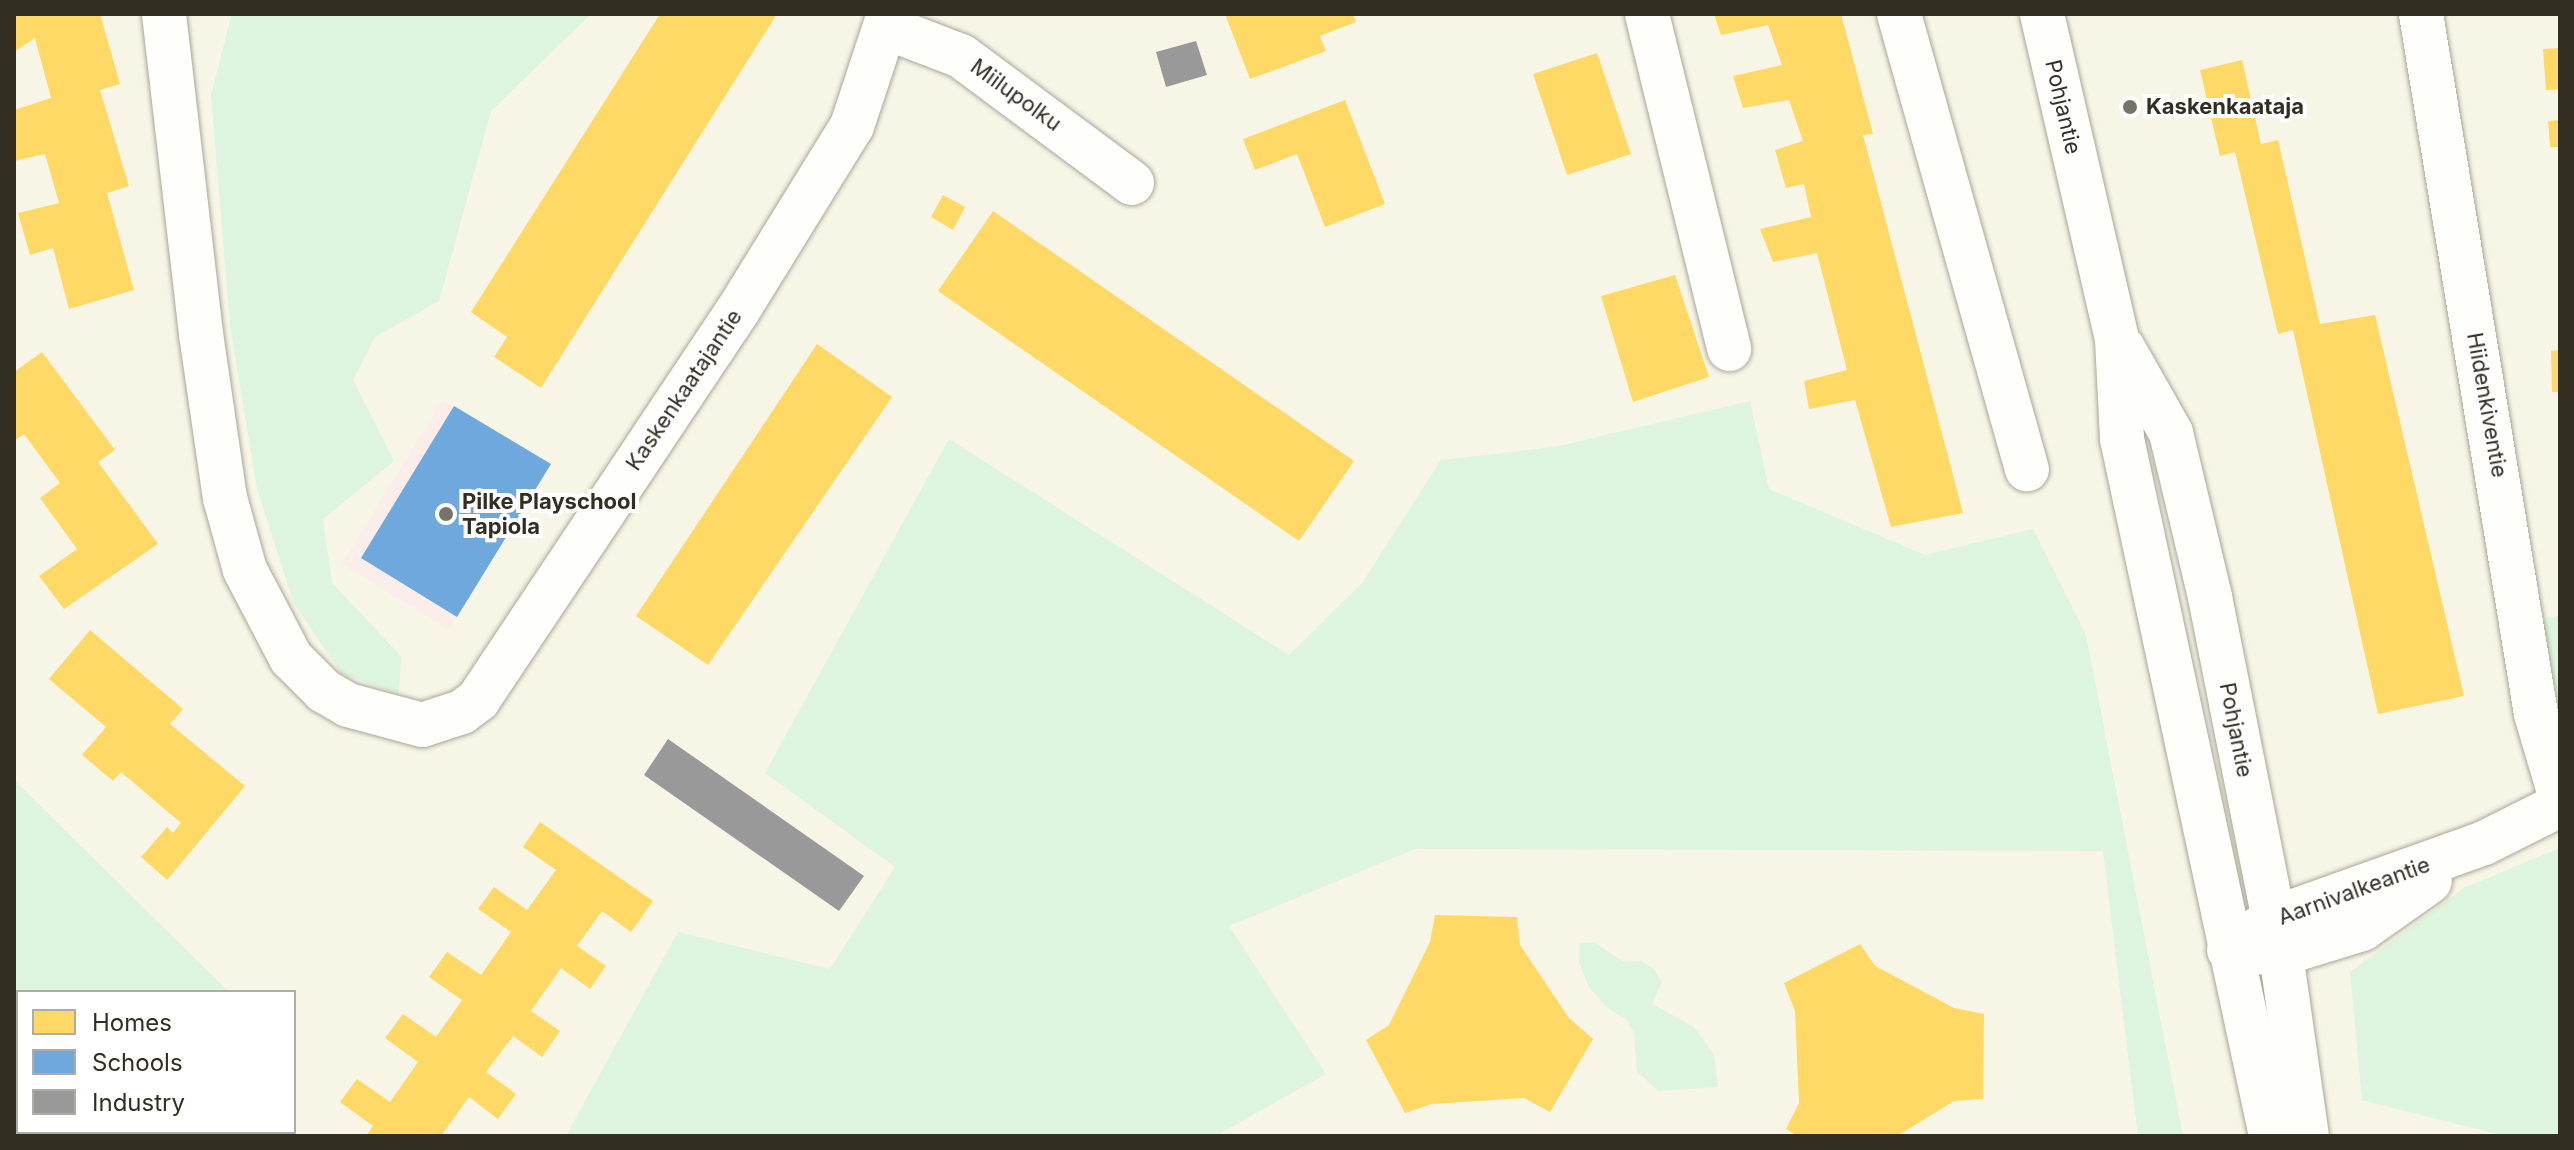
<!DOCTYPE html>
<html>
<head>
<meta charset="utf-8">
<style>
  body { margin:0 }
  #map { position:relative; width:2574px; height:1150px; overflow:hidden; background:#f7f5e6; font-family:Inter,sans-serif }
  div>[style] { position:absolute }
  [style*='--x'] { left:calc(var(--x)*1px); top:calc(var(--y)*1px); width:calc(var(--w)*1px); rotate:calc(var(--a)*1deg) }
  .education>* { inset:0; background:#fbeeea }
  .green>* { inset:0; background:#ddf4de }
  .homes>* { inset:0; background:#ffd966 }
  .schools>* { inset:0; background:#6fa8dc }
  .industry>* { inset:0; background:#999 }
  .roads { filter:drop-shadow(0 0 2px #a9a79b) drop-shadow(0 0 2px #a9a79b) }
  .minor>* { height:44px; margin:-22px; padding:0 22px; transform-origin:22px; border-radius:22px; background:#fefefb }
  .major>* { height:44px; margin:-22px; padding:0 22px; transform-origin:22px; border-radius:22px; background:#fefefb }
  .dots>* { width:22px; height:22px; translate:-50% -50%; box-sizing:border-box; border:4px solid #fff; border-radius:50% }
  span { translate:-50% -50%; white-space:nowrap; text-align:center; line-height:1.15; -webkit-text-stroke:8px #fff; paint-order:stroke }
  .street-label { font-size:22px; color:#322f22 }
  .poi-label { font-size:22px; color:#322f22; font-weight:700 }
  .left { translate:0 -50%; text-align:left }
  .frame { position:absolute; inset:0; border:16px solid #322f22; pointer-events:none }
  .legend { position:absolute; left:16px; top:990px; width:280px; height:144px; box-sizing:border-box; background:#fff; border:2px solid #adaca7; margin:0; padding:10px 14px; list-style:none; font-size:24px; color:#322f22 }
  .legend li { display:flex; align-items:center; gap:16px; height:40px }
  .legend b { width:40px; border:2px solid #adaca7 }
</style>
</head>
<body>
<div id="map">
  <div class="education">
    <i style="clip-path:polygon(443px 399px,551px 464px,449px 630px,342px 564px)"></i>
  </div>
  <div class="green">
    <i style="clip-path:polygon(232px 14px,591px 14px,491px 111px,439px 301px,375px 337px,353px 380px,394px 461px,323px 519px,332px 583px,401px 656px,399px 694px,342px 674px,294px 604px,257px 489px,230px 325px,211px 95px)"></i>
    <i style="clip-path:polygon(1750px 401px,1769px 489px,1925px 555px,2033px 529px,2086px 635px,2183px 1136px,2138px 1136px,2103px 851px,1415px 849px,1229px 926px,1326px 1074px,1215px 1136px,566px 1136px,678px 932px,830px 969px,895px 867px,765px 773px,949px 439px,1289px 655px,1363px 582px,1441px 460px,1555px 447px)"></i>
    <i style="clip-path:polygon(2560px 616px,2560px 736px,2523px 620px)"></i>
    <i style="clip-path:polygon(14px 780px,229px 992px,18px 992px,18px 1132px,195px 1132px,192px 1136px,14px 1136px)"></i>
    <i style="clip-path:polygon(2560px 848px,2560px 1136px,2501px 1135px,2362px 1100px,2350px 972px,2464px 888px)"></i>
    <i style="clip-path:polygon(1594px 942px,1624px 962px,1641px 961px,1654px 969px,1662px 982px,1652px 1004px,1694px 1027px,1714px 1055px,1718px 1087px,1658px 1091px,1637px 1071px,1634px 1033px,1627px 1020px,1606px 1007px,1589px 987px,1579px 963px,1580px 943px)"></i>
  </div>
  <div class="homes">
    <i style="clip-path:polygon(14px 14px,100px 14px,120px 84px,100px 90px,129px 186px,107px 193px,134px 290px,69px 309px,53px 248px,30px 255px,18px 213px,59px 203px,45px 154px,14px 161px,14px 110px,51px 98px,35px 38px,14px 52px)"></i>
    <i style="clip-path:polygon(660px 14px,777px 14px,541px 388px,494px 357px,507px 337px,471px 312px)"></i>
    <i style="clip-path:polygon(1225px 14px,1353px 14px,1356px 22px,1320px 36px,1326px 51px,1250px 79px)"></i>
    <i style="clip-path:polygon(1714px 14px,1841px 14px,1873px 134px,1863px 135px,1963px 513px,1891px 527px,1855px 400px,1809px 409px,1804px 381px,1847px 370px,1817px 253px,1773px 262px,1760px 229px,1811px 217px,1804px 184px,1786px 188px,1775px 150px,1803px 141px,1789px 100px,1743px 108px,1733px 76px,1782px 65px,1768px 25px,1721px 35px)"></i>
    <i style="clip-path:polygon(2560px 48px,2560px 89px,2546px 90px,2543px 49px)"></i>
    <i style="clip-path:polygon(1597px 53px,1631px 154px,1567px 175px,1533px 74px)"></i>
    <i style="clip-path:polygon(2242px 60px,2261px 144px,2278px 140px,2320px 324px,2375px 315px,2464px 696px,2378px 714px,2293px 330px,2278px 334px,2235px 152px,2220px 156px,2200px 70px)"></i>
    <i style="clip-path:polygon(1345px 100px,1385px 204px,1325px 227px,1297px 154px,1255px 170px,1243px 139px)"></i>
    <i style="clip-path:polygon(2560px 120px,2560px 147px,2550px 147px,2548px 121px)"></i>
    <i style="clip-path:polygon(943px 195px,965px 207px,953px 230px,931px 217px)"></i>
    <i style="clip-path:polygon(993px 211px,1354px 461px,1299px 541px,938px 291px)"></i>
    <i style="clip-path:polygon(1675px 275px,1709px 377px,1633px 402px,1601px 296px)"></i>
    <i style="clip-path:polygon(817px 344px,892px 397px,708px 665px,636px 616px)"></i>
    <i style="clip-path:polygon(2560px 350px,2560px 392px,2552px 392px,2551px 351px)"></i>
    <i style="clip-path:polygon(42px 352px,115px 450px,98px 462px,158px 544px,64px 609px,39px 576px,77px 549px,40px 498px,60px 483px,24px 434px,14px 441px,14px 372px)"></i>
    <i style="clip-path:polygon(90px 630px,183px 709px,170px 724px,245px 786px,167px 880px,141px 857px,167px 827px,173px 833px,181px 823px,121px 772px,113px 781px,82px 755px,106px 727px,49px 679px)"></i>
    <i style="clip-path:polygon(540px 822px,653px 901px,631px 932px,602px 911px,577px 946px,606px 966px,590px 989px,561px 968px,531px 1011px,560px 1031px,542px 1057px,513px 1036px,486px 1072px,516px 1094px,498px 1119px,469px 1097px,441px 1136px,366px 1136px,373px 1126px,340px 1102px,357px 1079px,390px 1102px,418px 1062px,385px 1038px,403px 1014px,436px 1037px,462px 1000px,429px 977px,447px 952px,481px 975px,511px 932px,478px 909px,494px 887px,527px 910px,556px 870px,523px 847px)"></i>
    <i style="clip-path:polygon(1435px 915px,1517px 917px,1520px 945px,1569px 1018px,1593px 1039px,1550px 1112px,1524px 1098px,1432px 1104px,1405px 1113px,1366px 1040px,1389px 1025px,1430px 942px)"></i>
    <i style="clip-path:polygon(1860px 944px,1875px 966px,1954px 1008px,1984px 1014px,1983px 1099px,1954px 1101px,1897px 1136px,1797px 1136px,1786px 1129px,1799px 1103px,1795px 1011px,1784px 983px)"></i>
  </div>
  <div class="schools">
    <i style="clip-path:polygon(454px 406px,551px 464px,457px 617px,361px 558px)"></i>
  </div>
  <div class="industry">
    <i style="clip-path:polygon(1196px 41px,1207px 75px,1166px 87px,1156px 52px)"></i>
    <i style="clip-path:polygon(668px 739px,864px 876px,839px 911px,644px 775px)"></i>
  </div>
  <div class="roads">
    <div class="minor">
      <i style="--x:164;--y:14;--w:322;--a:83.4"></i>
      <i style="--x:201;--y:334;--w:166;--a:81.7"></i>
      <i style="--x:225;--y:498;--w:75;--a:74.5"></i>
      <i style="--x:245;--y:570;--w:99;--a:62.4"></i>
      <i style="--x:291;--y:658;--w:47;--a:45"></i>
      <i style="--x:324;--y:691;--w:28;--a:30"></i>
      <i style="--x:348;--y:705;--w:77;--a:15.1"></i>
      <i style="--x:422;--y:725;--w:42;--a:-18"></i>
      <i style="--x:462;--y:712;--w:20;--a:-37"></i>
      <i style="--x:478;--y:700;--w:467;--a:-56.3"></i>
      <i style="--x:737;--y:312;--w:219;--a:-58.3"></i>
      <i style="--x:852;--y:126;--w:118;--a:-71.7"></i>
      <i style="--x:1647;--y:14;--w:345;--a:76.2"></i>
      <i style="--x:1899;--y:14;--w:473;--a:74.3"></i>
      <i style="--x:2421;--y:14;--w:709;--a:80.67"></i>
      <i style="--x:2536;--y:714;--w:84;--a:73.5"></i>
      <i style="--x:888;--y:28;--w:78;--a:21"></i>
      <i style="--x:961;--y:56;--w:213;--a:36.6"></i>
      <i style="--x:2229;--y:950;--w:53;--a:-35.8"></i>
      <i style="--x:2272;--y:919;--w:225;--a:-19.7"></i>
      <i style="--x:2484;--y:843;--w:85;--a:-26.6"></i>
      <i style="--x:2246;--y:951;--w:35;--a:5"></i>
      <i style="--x:2281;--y:954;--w:85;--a:-17.2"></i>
      <i style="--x:2362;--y:929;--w:83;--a:-35.2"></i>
    </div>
    <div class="major">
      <i style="--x:2042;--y:14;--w:334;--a:77"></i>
      <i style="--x:2117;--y:339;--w:100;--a:87.1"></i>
      <i style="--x:2122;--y:439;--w:713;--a:77.93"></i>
      <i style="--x:2123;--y:348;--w:98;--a:60.5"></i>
      <i style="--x:2171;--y:433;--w:169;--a:76.6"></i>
      <i style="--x:2210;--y:597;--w:364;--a:78.8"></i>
      <i style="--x:2281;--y:954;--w:184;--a:81.9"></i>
    </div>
  </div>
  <div class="dots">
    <i style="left:2130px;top:107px;background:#777467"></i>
    <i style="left:446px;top:514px;background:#777467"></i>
  </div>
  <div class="street-label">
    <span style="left:1016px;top:95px;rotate:36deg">Miilupolku</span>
    <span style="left:2063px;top:107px;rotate:77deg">Pohjantie</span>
    <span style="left:684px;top:390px;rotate:-56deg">Kaskenkaatajantie</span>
    <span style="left:2487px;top:405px;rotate:80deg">Hiidenkiventie</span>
    <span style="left:2236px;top:730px;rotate:79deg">Pohjantie</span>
    <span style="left:2354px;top:891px;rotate:-20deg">Aarnivalkeantie</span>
  </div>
  <div class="poi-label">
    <span class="left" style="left:2146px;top:107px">Kaskenkaataja</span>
    <span class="left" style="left:462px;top:514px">Pilke Playschool<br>Tapiola</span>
  </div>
  <div class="frame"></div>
  <ul class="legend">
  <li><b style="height:22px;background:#ffd966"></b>Homes</li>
  <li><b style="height:22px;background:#6fa8dc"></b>Schools</li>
  <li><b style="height:22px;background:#999"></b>Industry</li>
  </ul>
</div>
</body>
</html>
